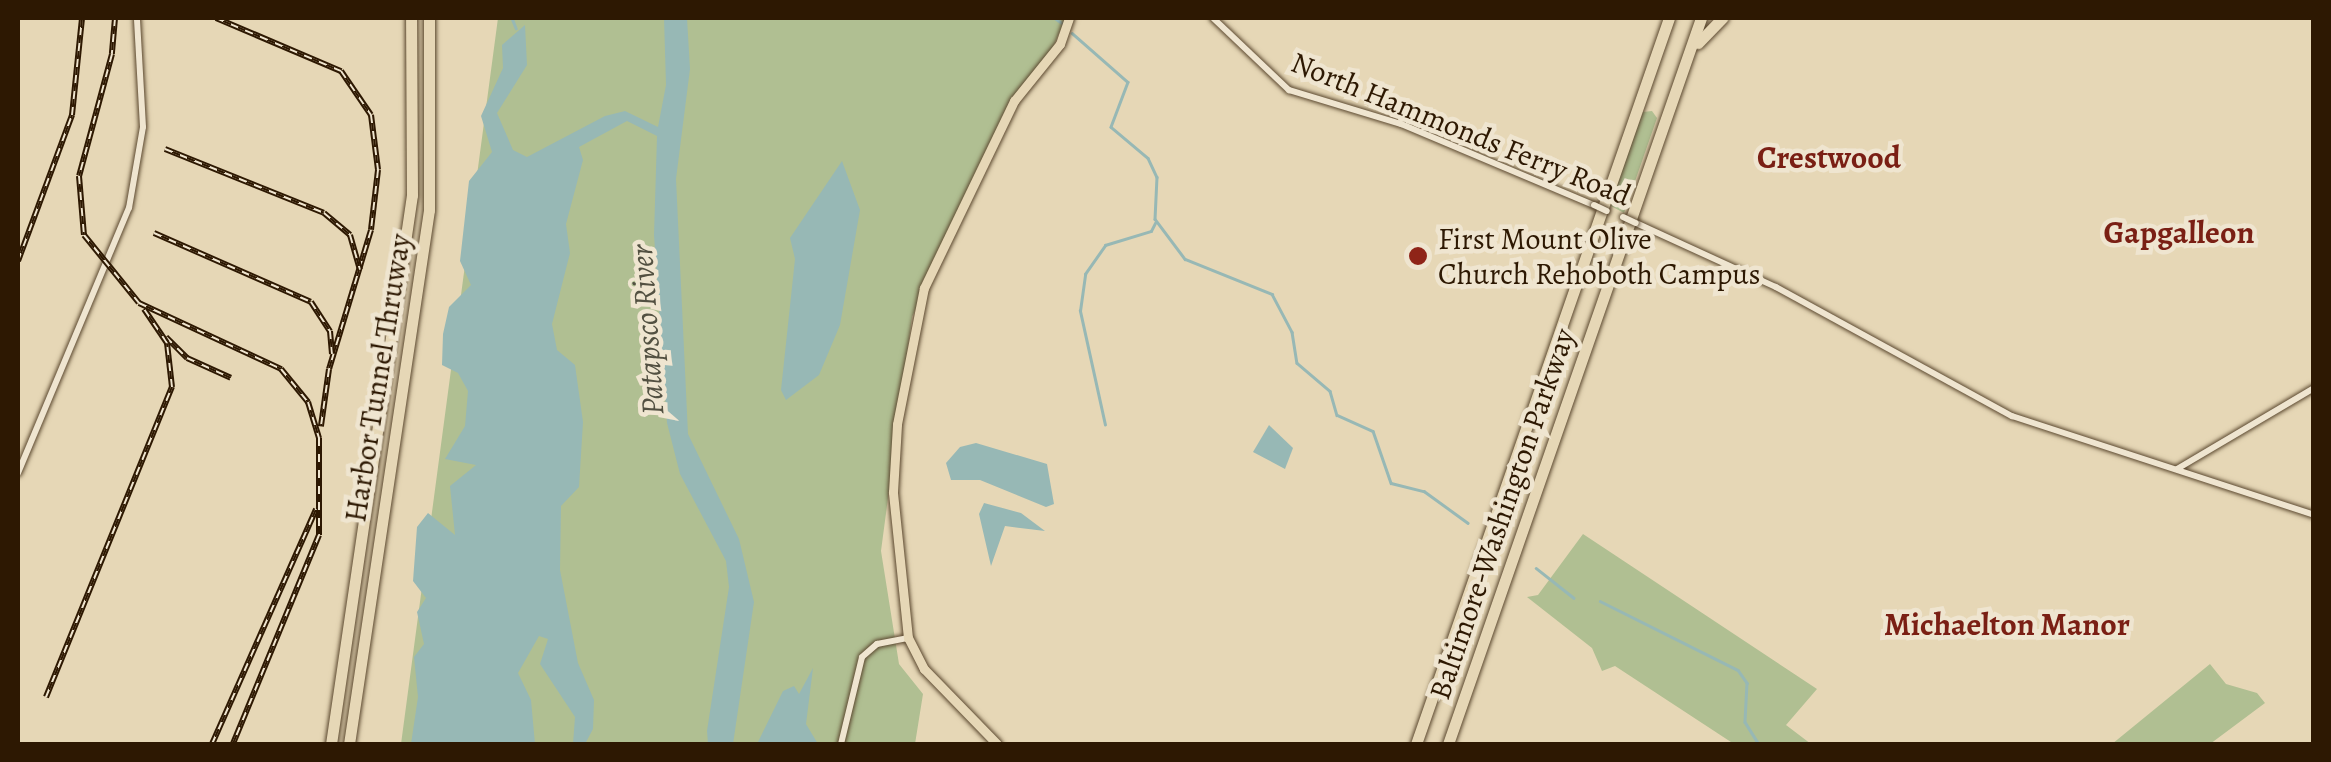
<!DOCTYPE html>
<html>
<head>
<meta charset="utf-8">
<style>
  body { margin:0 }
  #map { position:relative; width:2331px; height:762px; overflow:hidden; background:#e6d7b6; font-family:Alegreya,serif }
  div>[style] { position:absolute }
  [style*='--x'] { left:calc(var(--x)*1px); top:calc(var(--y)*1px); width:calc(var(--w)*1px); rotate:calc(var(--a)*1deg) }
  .green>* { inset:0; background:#b0bf92 }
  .water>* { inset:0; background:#97b8b5 }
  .stream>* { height:2.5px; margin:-1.25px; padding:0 1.25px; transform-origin:1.25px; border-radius:1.25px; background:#97b8b5 }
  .roads { filter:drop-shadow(0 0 2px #5b482f) drop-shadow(0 0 2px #5b482f) }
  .minor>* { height:6px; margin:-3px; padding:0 3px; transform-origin:3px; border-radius:3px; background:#efe5d0 }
  .major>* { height:9px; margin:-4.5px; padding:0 4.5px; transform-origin:4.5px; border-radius:4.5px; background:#e6d7b6 }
  .highway>* { height:11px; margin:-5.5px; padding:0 5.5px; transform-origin:5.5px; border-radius:5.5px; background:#e6d7b6 }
  .rail>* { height:6px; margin-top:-3px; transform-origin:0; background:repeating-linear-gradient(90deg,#efe5d0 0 8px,#2d1802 0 16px); box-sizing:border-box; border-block:2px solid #2d1802 }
  .bridges { filter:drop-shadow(0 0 2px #5b482f) drop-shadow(0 0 2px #5b482f) }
  .minor-bridge>* { height:6px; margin:-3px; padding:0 3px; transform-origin:3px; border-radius:3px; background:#efe5d0 }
  .dots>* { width:28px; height:28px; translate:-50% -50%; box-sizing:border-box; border:5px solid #efe5d0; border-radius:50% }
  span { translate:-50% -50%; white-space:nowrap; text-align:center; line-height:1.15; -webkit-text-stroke:9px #efe5d0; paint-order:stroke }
  .street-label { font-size:30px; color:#2d1802 }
  .poi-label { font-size:30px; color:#2d1802 }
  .left { translate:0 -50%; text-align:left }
  .neighbourhood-label { font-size:32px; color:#7a1f14; font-weight:700 }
  .water-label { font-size:32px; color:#525041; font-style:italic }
  .frame { position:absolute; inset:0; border:20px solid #2d1802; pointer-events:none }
</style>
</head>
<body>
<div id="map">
  <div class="green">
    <i style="clip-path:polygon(498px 18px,1066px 18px,1052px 49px,1010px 100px,912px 317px,881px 551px,899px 664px,923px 694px,915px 744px,401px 744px)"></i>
    <i style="clip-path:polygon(1652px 111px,1657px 118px,1624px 213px,1609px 205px,1643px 112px)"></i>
    <i style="clip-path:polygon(1583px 534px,1817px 689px,1786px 725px,1811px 744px,1734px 744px,1615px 666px,1602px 671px,1592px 648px,1527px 597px,1538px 595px)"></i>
    <i style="clip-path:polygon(2210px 664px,2226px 684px,2257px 693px,2265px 703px,2210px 744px,2112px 744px)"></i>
  </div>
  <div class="water">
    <i style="clip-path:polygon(664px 18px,687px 18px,690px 69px,676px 179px,688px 434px,739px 539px,754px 602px,733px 744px,708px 744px,707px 731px,729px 587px,726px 561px,680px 474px,667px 423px,654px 235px,657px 136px,627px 121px,579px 147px,583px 160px,566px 224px,570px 253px,552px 324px,557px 350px,575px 365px,583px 422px,579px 487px,561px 506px,560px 570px,578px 663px,594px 700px,593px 729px,585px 744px,573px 744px,575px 717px,540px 664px,548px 639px,539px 636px,518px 673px,531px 700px,535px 744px,411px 744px,418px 697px,414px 657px,424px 644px,417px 612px,426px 598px,413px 581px,417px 527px,428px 513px,455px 535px,450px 486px,476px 465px,445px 459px,465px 426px,468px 391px,458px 373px,442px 365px,443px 334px,449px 307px,471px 285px,460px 261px,469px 181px,492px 152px,481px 116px,503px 68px,502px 45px,525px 25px,527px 65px,497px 113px,513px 150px,527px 157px,605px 116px,625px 111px,658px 127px,666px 85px)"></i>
    <i style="clip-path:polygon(842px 161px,860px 210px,840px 325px,819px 375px,786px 400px,781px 390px,795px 259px,790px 238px)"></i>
    <i style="clip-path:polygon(1269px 425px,1293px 448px,1285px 469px,1253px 452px)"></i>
    <i style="clip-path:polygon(976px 443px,1047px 464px,1054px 504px,1046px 507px,980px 480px,951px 480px,946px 463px,960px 447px)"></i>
    <i style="clip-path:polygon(984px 503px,1021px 513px,1045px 531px,1005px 526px,991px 566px,979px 514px)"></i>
    <i style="clip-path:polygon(813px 668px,806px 724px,818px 744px,757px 744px,783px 691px,794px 686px,799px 694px)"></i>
  </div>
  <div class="stream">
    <i style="--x:512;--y:18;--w:11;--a:68"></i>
    <i style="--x:1055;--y:18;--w:9;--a:36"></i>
    <i style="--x:1072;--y:33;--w:74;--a:41.2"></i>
    <i style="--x:1128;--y:82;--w:48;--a:110.7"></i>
    <i style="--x:1111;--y:127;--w:48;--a:40"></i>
    <i style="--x:1148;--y:158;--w:21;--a:65"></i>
    <i style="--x:1157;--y:177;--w:42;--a:92.7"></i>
    <i style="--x:1155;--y:219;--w:50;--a:53.1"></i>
    <i style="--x:1185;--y:259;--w:94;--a:21.9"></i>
    <i style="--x:1272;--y:294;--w:43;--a:62.2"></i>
    <i style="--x:1292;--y:332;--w:31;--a:81"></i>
    <i style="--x:1297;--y:363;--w:43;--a:40.3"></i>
    <i style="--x:1330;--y:391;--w:25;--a:74"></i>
    <i style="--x:1337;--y:415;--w:39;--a:24"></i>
    <i style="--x:1373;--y:431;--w:55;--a:70.9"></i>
    <i style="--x:1391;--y:483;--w:34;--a:14"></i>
    <i style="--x:1424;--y:491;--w:54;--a:36"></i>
    <i style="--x:1105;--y:425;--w:117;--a:-102.4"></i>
    <i style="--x:1080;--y:311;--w:37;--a:-82"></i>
    <i style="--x:1085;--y:274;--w:35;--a:-55"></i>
    <i style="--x:1105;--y:245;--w:48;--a:-16.9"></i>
    <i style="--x:1151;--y:231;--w:9;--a:-63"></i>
    <i style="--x:1536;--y:568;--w:48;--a:38.3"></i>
    <i style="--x:1600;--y:601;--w:154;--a:26.6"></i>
    <i style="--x:1738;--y:670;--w:16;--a:55"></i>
    <i style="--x:1747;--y:683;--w:39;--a:93"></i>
    <i style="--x:1745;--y:722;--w:26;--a:58"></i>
  </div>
  <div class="roads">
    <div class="minor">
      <i style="--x:1213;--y:18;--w:105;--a:43.5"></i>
      <i style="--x:1289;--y:90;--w:117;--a:16.9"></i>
      <i style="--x:1401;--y:124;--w:209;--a:22.8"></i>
      <i style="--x:1636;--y:223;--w:154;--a:24.6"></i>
      <i style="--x:1776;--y:287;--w:269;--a:28.7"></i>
      <i style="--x:2012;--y:416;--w:318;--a:18.1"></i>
      <i style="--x:2177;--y:469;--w:159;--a:-30.6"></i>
      <i style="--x:18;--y:473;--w:287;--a:-67.3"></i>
      <i style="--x:129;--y:208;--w:82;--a:-80.2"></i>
      <i style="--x:143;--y:127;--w:109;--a:-93.2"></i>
      <i style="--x:841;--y:744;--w:89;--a:-76.4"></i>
      <i style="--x:862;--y:657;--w:20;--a:-41"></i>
      <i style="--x:877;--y:644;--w:32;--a:-11"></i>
    </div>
    <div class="major">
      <i style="--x:997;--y:744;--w:105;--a:-134.2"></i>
      <i style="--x:924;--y:669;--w:35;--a:-117"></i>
      <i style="--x:908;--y:638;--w:147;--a:-95.9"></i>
      <i style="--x:893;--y:492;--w:68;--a:-86.6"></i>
      <i style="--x:897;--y:424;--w:139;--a:-78.8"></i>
      <i style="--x:924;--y:288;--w:208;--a:-64.3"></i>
      <i style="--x:1014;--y:101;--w:73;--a:-51.1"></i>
      <i style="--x:1060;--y:44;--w:28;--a:-71"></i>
    </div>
    <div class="highway">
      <i style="--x:1698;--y:43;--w:35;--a:-46"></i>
      <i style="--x:331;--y:744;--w:555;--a:-81.61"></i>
      <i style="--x:412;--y:195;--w:177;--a:-90.3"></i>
      <i style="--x:349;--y:744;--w:540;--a:-81.48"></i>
      <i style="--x:429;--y:210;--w:192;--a:-90"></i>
      <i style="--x:1416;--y:744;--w:769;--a:-70.79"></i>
      <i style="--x:1448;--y:744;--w:769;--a:-70.79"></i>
    </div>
  </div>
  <div class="rail">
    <i style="--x:115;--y:18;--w:36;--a:95"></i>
    <i style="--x:112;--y:54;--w:126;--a:105.1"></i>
    <i style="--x:79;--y:176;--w:59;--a:85.2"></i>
    <i style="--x:84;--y:235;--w:87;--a:51"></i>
    <i style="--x:139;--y:303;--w:157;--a:24.9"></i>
    <i style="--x:281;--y:369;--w:43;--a:50.7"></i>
    <i style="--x:308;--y:402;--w:38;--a:73"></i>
    <i style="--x:319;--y:438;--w:97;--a:90"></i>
    <i style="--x:319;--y:535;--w:226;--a:112.4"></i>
    <i style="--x:216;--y:18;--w:136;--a:23"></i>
    <i style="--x:341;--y:71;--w:53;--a:55.7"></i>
    <i style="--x:371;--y:115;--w:55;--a:82.7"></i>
    <i style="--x:378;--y:170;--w:60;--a:96.7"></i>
    <i style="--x:371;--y:230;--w:145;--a:106.8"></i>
    <i style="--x:329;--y:369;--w:58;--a:98"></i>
    <i style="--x:165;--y:149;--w:171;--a:21.9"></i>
    <i style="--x:324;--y:213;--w:34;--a:40"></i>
    <i style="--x:350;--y:235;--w:36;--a:74"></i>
    <i style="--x:154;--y:233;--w:171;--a:23.7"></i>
    <i style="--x:311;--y:302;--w:35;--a:57"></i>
    <i style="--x:330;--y:331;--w:23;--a:85"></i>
    <i style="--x:18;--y:261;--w:156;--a:-69.7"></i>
    <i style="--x:72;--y:115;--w:98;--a:-84.1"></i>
    <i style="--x:166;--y:337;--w:30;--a:45"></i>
    <i style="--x:187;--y:358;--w:48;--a:24.4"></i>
    <i style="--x:46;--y:697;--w:335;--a:-67.9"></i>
    <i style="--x:172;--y:387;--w:44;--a:-96.5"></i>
    <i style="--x:167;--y:343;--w:41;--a:-124.1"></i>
    <i style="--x:212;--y:744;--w:257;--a:-66.1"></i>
  </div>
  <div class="bridges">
    <div class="minor-bridge">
      <i style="--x:1594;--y:205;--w:14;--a:25"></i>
      <i style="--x:1623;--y:217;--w:14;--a:25"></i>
    </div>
  </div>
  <div class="dots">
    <i style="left:1418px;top:256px;background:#8f2418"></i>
  </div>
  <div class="street-label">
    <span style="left:1461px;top:129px;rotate:22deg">North Hammonds Ferry Road</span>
    <span style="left:378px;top:378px;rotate:-81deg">Harbor Tunnel Thruway</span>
    <span style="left:1502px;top:514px;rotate:-71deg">Baltimore-Washington Parkway</span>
  </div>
  <div class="poi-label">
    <span class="left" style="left:1438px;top:256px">First Mount Olive<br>Church Rehoboth Campus</span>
  </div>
  <div class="neighbourhood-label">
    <span style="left:1829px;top:157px">Crestwood</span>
    <span style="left:2179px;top:232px">Gapgalleon</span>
    <span style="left:2007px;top:624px">Michaelton Manor</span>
  </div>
  <div class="water-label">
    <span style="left:647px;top:330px;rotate:-94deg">Patapsco River</span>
  </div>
  <div class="frame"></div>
</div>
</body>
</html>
